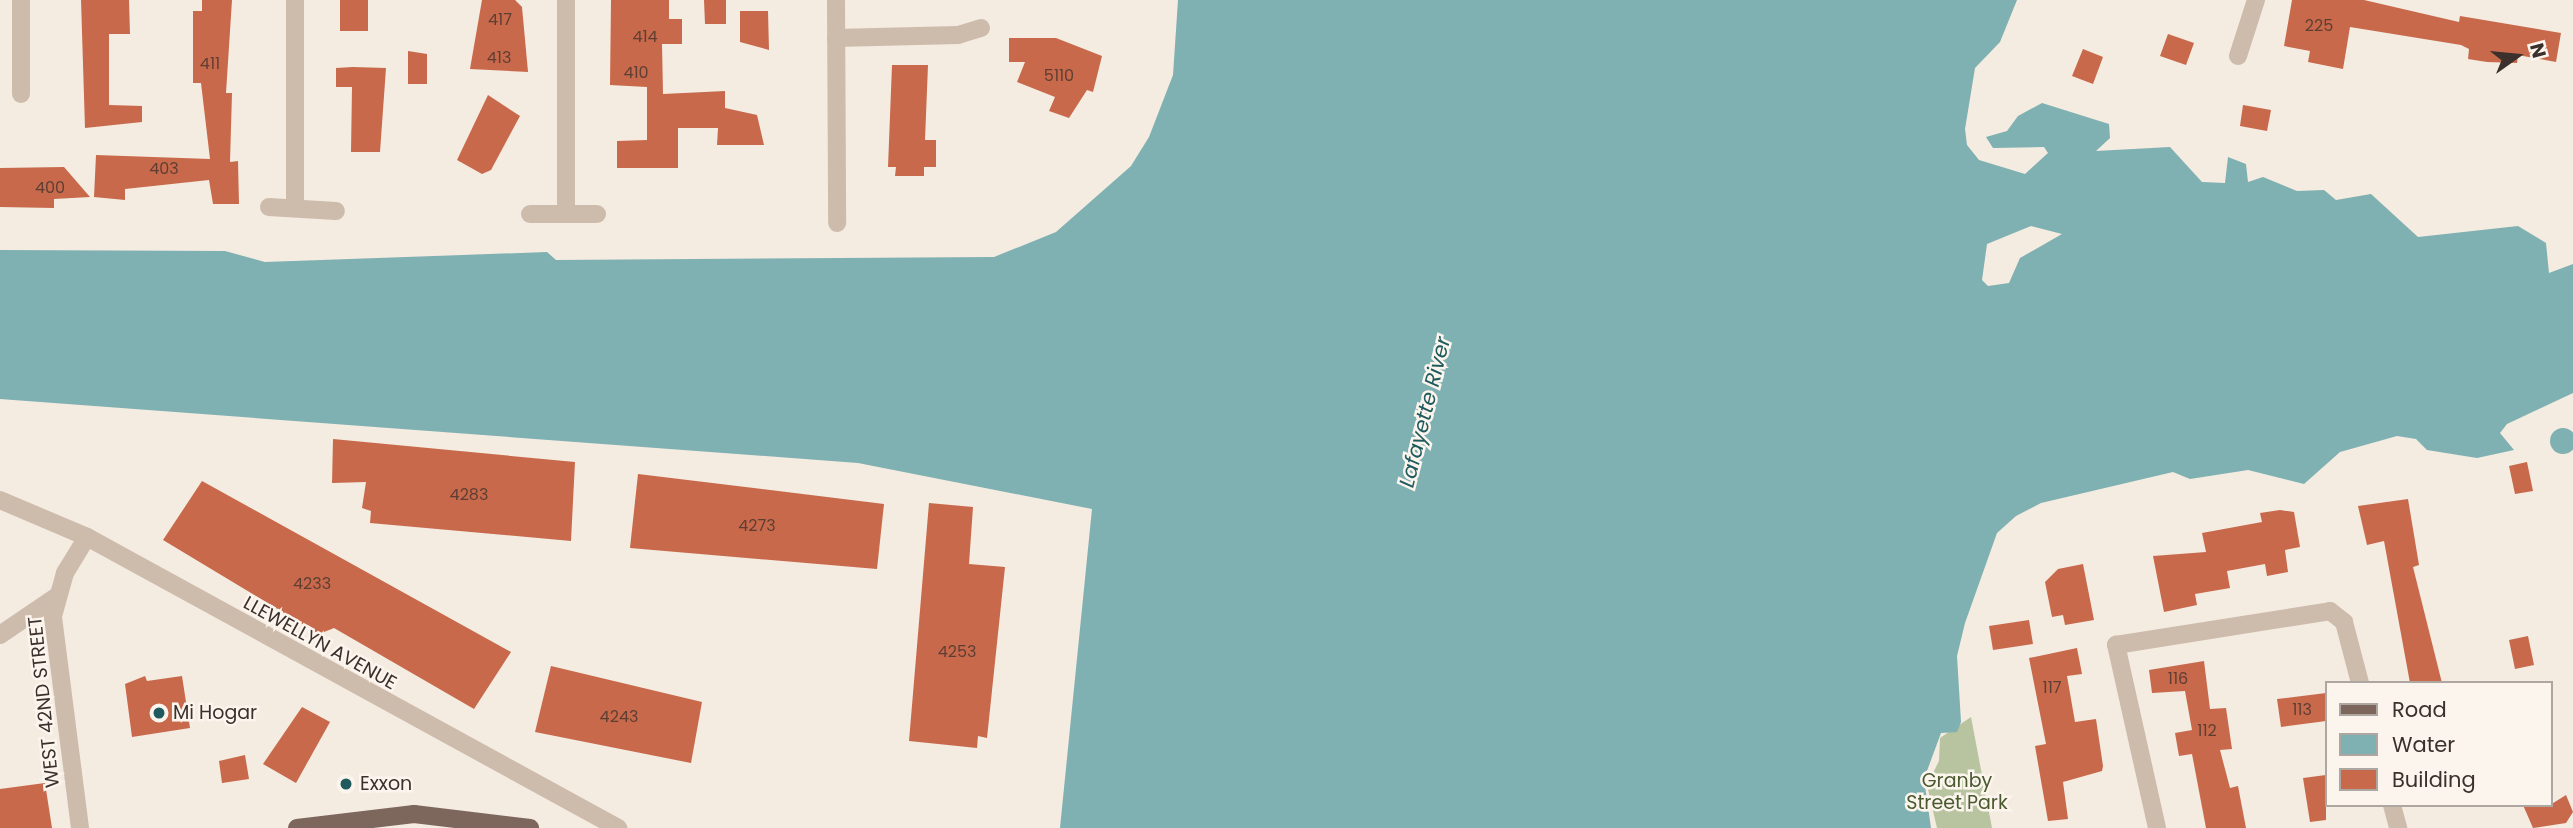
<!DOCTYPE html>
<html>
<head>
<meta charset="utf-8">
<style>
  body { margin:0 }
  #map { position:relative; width:2573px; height:828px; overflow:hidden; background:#f4ebe1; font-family:Poppins,sans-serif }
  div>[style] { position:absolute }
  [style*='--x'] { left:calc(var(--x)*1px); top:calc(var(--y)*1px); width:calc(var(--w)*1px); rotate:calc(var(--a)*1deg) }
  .green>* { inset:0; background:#b8c4a0 }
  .water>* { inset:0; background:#7fb0b2 }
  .round { border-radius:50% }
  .building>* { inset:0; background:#c8694b }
  .minor>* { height:18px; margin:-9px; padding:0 9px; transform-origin:9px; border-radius:9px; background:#cdbbac }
  .major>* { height:18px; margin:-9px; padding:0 9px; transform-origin:9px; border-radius:9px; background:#7d675c }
  .dots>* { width:19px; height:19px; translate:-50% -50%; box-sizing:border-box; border:4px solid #fbf5ee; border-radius:50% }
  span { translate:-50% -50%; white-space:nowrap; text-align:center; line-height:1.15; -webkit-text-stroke:5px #fbf5ee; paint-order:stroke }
  .number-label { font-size:16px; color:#5e3e33 }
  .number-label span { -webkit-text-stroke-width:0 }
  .street-label { font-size:19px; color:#3b302b }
  .poi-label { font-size:19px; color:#3b302b }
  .left { translate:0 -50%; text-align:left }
  .park-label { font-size:19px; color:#4a5a2e }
  .water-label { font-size:21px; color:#1f5a5e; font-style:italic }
  .legend { position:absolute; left:2325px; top:681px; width:228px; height:126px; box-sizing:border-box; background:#fbf5ee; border:2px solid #aea6a0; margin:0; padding:9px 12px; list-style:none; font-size:21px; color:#3b302b }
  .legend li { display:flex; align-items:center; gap:14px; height:35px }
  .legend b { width:35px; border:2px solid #aea6a0 }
  .north { position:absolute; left:2482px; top:21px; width:70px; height:70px; -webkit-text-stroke:5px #fbf5ee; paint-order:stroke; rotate:75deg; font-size:19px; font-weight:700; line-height:28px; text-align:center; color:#3b302b }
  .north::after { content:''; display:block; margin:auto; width:24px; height:32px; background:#3b302b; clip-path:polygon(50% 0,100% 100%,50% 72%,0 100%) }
</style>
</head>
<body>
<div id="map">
  <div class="green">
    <i style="clip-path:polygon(1971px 717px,1992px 828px,1937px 828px,1927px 785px,1939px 761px,1940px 738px)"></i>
  </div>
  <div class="water">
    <i style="clip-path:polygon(evenodd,1178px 0,2017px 0,2000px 42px,1975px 68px,1965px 129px,1967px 145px,1979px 160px,2025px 174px,2048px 153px,2044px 147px,1993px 148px,1986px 137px,2007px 131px,2018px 116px,2042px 103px,2109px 124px,2110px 138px,2096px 151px,2170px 147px,2202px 182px,2225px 183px,2228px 157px,2246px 164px,2248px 182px,2263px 177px,2297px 191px,2324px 190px,2336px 200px,2371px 194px,2418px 237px,2518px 226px,2546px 243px,2549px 273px,2573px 264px,2573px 393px,2507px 424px,2500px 433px,2514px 450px,2477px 458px,2427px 450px,2416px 439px,2397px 436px,2340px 452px,2304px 484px,2248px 470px,2190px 479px,2173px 472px,2041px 503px,2016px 516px,1997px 533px,1965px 623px,1957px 656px,1961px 722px,1957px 732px,1941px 733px,1924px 779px,1931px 828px,1060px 828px,1092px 509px,858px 463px,0 399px,0 250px,225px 251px,265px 262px,547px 252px,556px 260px,994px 257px,1056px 232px,1131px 166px,1149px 137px,1173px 75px,1178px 0,2031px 226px,2062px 234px,2020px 258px,2009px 283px,1988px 286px,1982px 280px,1987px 244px,2031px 226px)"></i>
    <i class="round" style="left:2550px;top:428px;width:26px;height:26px"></i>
  </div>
  <div class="building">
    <i style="clip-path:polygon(81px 0,129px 0,130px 34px,109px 34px,109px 105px,142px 106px,142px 122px,85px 128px)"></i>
    <i style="clip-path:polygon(202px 0,232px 0,226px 93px,232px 93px,230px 162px,238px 161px,239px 204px,213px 204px,209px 180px,125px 189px,125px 200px,94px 197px,96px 155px,210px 159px,201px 83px,193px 83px,193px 11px,202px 11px)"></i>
    <i style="clip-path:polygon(340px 0,368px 0,368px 31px,340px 31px)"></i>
    <i style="clip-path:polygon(482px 0,515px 0,522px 7px,528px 72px,470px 69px)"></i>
    <i style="clip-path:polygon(611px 0,669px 0,669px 19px,682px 19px,682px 44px,662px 44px,663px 94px,725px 91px,725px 108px,757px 115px,764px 145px,717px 145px,718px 128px,678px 128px,678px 168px,617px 168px,617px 141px,647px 140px,647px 87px,610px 85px)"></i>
    <i style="clip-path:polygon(704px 0,726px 0,726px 24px,705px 24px)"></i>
    <i style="clip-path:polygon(2292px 0,2364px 0,2459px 22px,2460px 16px,2561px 33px,2556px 62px,2518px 55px,2517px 63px,2487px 62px,2468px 59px,2469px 49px,2461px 45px,2350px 27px,2343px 69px,2308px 62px,2310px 51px,2284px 46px)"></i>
    <i style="clip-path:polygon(740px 11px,768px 11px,769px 50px,740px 42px)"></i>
    <i style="clip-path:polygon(2168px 34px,2194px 43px,2186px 65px,2160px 56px)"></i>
    <i style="clip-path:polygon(1009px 38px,1056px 38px,1102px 56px,1093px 92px,1087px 90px,1069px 118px,1049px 111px,1055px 97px,1017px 82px,1025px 62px,1009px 62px)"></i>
    <i style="clip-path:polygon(2083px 49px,2103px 57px,2093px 84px,2072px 76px)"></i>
    <i style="clip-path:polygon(408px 51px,427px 54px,427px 84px,408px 84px)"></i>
    <i style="clip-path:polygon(892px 65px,928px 65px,925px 140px,936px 140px,936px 167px,924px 167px,924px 176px,895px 176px,896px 167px,888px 167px)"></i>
    <i style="clip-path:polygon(353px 67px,386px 68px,380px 152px,351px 152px,352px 87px,336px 87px,336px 68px)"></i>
    <i style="clip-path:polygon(488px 95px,520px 116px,491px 170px,482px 174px,457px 160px)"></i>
    <i style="clip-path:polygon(2243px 105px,2271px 110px,2267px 131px,2240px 126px)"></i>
    <i style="clip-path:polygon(64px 167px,90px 197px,54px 199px,54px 208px,0 207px,0 168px)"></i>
    <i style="clip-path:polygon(333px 439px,575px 462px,571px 541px,370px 523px,371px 511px,362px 508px,366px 482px,332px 483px)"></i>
    <i style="clip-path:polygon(2527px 462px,2533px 491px,2515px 494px,2509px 466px)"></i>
    <i style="clip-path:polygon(638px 474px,884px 504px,877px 569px,630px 548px)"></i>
    <i style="clip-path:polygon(202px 481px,511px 652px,474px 709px,334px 628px,319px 634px,163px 540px)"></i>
    <i style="clip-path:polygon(2408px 499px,2419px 565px,2413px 567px,2442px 683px,2410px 683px,2384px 541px,2367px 545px,2358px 506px)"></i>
    <i style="clip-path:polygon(929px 503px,973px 507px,969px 564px,1005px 567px,987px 738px,978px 736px,977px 748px,909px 741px)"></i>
    <i style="clip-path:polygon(2280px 510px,2294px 512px,2300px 547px,2285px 550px,2288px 572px,2267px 576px,2265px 564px,2227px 571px,2230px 588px,2195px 594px,2197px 605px,2164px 612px,2153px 556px,2206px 552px,2202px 533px,2262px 522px,2260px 513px)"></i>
    <i style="clip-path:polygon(2083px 564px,2094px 620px,2065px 625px,2063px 615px,2052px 617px,2045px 582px,2058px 569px)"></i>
    <i style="clip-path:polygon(2029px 620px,2033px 644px,1993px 650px,1989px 626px)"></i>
    <i style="clip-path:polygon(2528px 636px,2534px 665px,2515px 669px,2509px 640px)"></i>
    <i style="clip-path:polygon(2077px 648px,2082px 674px,2067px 676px,2075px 722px,2096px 719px,2103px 766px,2102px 771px,2063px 782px,2068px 819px,2048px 821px,2035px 746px,2046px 744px,2029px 658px)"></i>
    <i style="clip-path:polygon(2204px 661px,2210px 709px,2226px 708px,2232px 749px,2220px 750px,2230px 788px,2238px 786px,2246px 828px,2206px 828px,2192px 754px,2179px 756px,2175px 733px,2192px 730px,2185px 691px,2152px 693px,2149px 670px)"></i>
    <i style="clip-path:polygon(551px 666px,702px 702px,691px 763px,535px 732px)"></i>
    <i style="clip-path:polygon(145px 676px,147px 681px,182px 676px,190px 728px,132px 737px,125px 684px)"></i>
    <i style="clip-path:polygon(2326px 693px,2326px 721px,2281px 727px,2277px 699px)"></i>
    <i style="clip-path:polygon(302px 707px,330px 722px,296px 783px,263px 764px)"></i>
    <i style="clip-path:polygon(245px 755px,249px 779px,222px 783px,219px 761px)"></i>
    <i style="clip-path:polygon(2326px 775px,2326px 820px,2310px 822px,2303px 778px)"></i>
    <i style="clip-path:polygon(45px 783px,52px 828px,0 828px,0 789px)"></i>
    <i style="clip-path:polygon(2566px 795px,2573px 812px,2566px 823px,2533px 828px,2523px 805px,2550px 805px)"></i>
  </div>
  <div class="minor">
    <i style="--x:836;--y:0;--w:223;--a:89.7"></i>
    <i style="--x:836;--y:38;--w:122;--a:-1.4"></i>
    <i style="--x:958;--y:35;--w:24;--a:-17"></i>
    <i style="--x:2238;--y:56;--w:59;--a:-72.2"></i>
    <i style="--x:21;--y:94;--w:94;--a:-90"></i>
    <i style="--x:295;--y:205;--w:205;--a:-90"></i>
    <i style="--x:269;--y:207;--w:67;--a:3.4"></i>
    <i style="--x:530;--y:214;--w:67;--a:0"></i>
    <i style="--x:566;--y:214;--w:214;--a:-90"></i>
    <i style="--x:0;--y:500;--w:95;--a:23"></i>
    <i style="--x:87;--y:537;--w:606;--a:28.72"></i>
    <i style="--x:0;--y:635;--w:68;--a:-34.2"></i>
    <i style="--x:2392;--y:805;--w:24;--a:75"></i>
    <i style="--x:80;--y:828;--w:214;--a:-97.3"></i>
    <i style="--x:53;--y:616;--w:45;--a:-74.4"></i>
    <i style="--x:65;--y:573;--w:42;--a:-58.6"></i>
    <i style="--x:2157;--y:828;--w:188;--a:-102.6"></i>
    <i style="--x:2116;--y:645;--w:217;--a:-9"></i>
    <i style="--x:2330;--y:611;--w:18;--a:38"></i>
    <i style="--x:2344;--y:622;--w:63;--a:75.3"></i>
  </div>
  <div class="major">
    <i style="--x:297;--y:828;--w:118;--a:-6.8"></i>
    <i style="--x:414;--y:814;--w:117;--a:6.9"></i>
  </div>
  <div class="dots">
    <i style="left:159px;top:713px;background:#1f5a5e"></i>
    <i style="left:346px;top:784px;background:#1f5a5e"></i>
  </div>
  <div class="number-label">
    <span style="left:500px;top:20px">417</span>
    <span style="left:2319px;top:26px">225</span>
    <span style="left:645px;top:37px">414</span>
    <span style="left:499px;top:58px">413</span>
    <span style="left:210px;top:64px">411</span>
    <span style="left:636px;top:73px">410</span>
    <span style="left:1059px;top:76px">5110</span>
    <span style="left:164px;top:169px">403</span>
    <span style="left:50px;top:188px">400</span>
    <span style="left:469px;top:495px">4283</span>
    <span style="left:757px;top:526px">4273</span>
    <span style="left:312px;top:584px">4233</span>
    <span style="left:957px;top:652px">4253</span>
    <span style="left:2178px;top:679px">116</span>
    <span style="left:2052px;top:688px">117</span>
    <span style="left:2302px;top:710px">113</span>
    <span style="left:619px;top:717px">4243</span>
    <span style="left:2207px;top:731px">112</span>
  </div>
  <div class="street-label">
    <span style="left:320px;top:643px;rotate:29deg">LLEWELLYN AVENUE</span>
    <span style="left:44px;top:702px;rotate:-96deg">WEST 42ND STREET</span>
  </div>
  <div class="poi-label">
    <span class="left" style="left:173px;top:713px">Mi Hogar</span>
    <span class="left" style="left:360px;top:784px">Exxon</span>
  </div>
  <div class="park-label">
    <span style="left:1957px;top:792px">Granby<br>Street Park</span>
  </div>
  <div class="water-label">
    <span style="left:1425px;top:412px;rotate:-76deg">Lafayette River</span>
  </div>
  <ul class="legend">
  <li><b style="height:9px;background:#7d675c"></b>Road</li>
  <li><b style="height:19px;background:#7fb0b2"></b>Water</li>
  <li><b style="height:19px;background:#c8694b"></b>Building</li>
  </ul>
  <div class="north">N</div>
</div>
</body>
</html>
